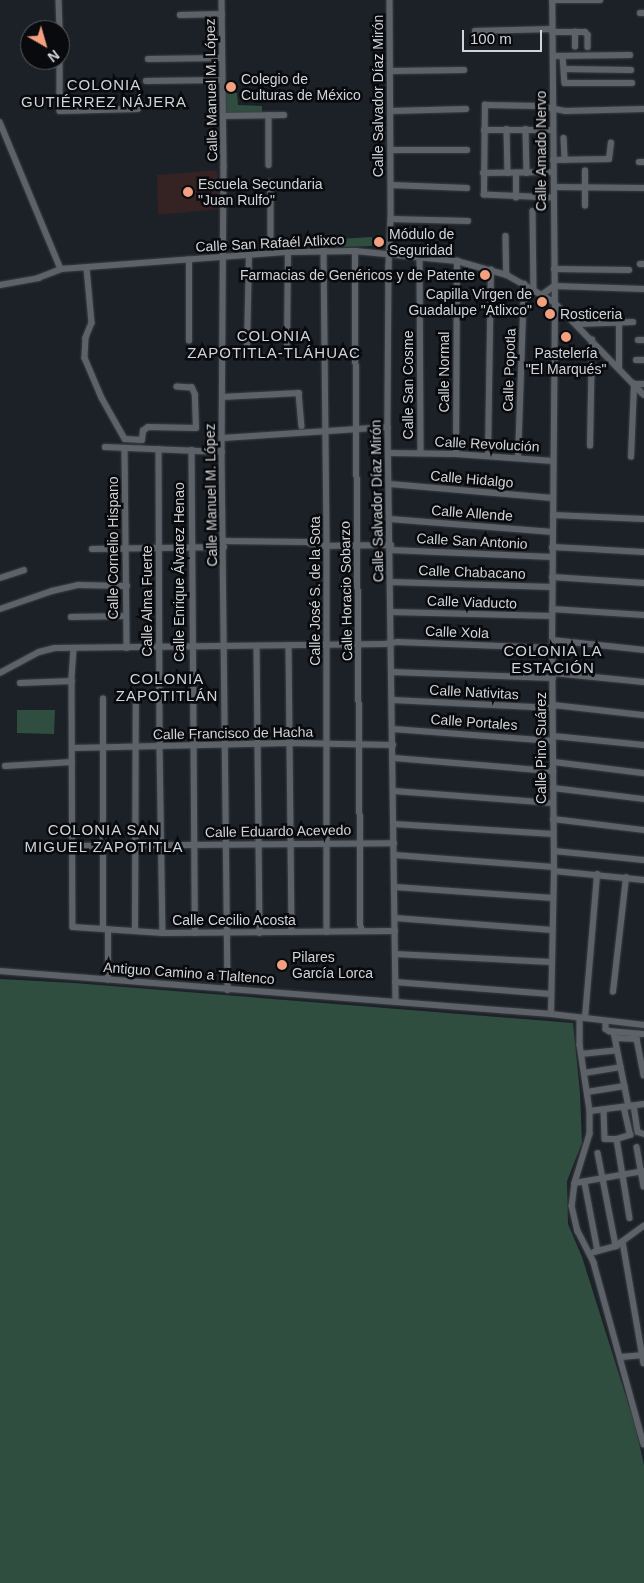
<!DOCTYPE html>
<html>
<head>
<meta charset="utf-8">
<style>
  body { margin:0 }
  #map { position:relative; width:644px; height:1583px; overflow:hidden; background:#1c2127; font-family:Helvetica,sans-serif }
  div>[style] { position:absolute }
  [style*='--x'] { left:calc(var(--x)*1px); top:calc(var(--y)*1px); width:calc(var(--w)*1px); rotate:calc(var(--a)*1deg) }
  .education>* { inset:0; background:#352222 }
  .green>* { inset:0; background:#304e40 }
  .roads { filter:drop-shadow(0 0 1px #3c3f44) drop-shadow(0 0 1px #3c3f44) }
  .minor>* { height:5.5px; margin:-2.75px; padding:0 2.75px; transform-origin:2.75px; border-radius:2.75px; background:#5d6269 }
  .dots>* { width:14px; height:14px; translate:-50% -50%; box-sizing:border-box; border:2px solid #080a0d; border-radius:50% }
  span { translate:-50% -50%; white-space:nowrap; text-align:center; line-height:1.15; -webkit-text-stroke:5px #080a0d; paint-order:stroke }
  .poi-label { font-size:14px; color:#d1d4d8 }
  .left { translate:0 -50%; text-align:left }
  .right { translate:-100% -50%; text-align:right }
  .street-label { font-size:14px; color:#d1d4d8 }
  .neighbourhood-label { font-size:15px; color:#d1d4d8; letter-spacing:1px }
  .north { position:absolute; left:20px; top:20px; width:50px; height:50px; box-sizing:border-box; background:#080a0d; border:1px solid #585b5e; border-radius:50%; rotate:142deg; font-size:14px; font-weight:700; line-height:20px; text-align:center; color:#d1d4d8 }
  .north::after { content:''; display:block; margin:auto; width:18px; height:22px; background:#f2a080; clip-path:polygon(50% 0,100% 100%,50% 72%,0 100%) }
  .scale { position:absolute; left:462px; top:30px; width:80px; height:22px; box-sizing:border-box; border:2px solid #d1d4d8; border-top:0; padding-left:6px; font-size:15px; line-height:18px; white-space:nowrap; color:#d1d4d8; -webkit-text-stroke:4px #080a0d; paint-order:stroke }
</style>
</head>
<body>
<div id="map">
  <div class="education">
    <i style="clip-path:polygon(217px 170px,220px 209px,158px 215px,157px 175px)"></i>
  </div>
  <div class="green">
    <i style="clip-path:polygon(226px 93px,237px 93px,238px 105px,262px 106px,262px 114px,226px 115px)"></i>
    <i style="clip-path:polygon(372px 237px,372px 246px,340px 247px,339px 239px)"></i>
    <i style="clip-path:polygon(17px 710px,55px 710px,54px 734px,17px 733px)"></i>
    <i style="clip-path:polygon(0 979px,74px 983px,573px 1023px,580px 1093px,582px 1143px,567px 1181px,568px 1224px,582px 1257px,635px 1425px,644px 1465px,644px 1583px,0 1583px)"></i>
  </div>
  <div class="roads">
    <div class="minor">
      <i style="--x:59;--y:0;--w:30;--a:88"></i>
      <i style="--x:222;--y:0;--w:167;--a:89.3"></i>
      <i style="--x:224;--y:167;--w:285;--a:90.4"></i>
      <i style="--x:222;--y:452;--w:538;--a:89.36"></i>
      <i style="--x:390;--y:0;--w:219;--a:89.7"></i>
      <i style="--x:391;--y:219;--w:47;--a:92.4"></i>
      <i style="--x:389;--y:266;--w:161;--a:90.4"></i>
      <i style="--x:388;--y:427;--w:575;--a:89.2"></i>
      <i style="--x:552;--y:0;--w:48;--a:0"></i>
      <i style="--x:640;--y:13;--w:4;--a:0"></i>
      <i style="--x:180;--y:15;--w:42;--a:-1.4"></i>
      <i style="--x:475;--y:31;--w:77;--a:-1.5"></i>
      <i style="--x:552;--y:32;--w:33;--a:0"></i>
      <i style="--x:585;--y:32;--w:4;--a:45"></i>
      <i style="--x:588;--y:35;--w:12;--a:90"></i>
      <i style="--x:575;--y:47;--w:15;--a:-90"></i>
      <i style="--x:60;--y:53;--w:58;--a:90"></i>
      <i style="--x:60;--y:111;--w:78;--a:-1.5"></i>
      <i style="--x:553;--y:56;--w:77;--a:-0.7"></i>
      <i style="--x:563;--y:56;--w:27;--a:86"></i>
      <i style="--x:565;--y:83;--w:67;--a:0"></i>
      <i style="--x:148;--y:59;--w:74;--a:-0.8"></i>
      <i style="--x:564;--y:69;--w:67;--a:0.9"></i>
      <i style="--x:391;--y:71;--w:73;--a:-0.8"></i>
      <i style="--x:146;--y:81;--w:76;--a:-0.8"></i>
      <i style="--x:391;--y:111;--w:75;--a:-1.5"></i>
      <i style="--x:269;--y:115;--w:50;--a:90"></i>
      <i style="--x:223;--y:116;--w:61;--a:-0.9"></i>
      <i style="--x:0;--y:122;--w:159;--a:67.5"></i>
      <i style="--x:507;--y:129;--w:44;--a:88.7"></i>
      <i style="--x:526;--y:129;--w:44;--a:88.7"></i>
      <i style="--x:484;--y:130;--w:68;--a:0"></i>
      <i style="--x:564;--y:138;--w:22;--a:87"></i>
      <i style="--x:391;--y:150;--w:76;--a:0"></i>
      <i style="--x:553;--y:160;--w:56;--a:-1"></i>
      <i style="--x:609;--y:159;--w:16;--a:-83"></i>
      <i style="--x:639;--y:162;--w:5;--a:0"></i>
      <i style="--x:483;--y:173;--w:70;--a:-0.8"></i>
      <i style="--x:271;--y:182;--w:71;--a:90"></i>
      <i style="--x:391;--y:185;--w:76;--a:2.3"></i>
      <i style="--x:554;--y:187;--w:90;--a:0.6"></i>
      <i style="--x:516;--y:198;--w:25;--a:-90"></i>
      <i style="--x:553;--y:198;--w:69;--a:-177.5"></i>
      <i style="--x:484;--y:195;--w:90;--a:-89.4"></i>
      <i style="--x:485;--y:105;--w:55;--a:1"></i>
      <i style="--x:540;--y:106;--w:25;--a:11"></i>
      <i style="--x:565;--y:111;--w:79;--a:-1.5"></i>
      <i style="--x:585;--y:206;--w:35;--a:-90"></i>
      <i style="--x:533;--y:211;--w:78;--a:89.3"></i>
      <i style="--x:391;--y:219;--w:77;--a:1.5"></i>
      <i style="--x:506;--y:236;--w:39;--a:89"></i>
      <i style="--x:324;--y:250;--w:296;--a:89.4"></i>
      <i style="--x:327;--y:546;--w:386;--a:90"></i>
      <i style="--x:355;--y:251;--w:680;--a:89.49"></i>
      <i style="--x:420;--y:256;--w:197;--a:89.7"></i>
      <i style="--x:640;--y:264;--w:4;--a:0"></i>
      <i style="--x:87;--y:268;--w:55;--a:84.8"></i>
      <i style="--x:92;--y:323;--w:16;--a:112"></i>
      <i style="--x:86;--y:338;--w:20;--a:93"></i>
      <i style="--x:85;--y:358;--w:43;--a:67"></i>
      <i style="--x:102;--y:398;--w:47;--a:60.7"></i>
      <i style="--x:125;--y:439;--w:17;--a:3"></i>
      <i style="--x:142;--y:440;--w:9;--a:-84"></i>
      <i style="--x:143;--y:431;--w:6;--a:-39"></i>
      <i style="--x:148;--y:427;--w:48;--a:1.2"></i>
      <i style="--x:196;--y:428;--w:33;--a:-92"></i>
      <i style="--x:195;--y:395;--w:8;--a:-113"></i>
      <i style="--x:192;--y:388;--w:15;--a:-176"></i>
      <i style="--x:554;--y:269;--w:75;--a:0.8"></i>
      <i style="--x:0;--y:285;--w:39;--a:-10"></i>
      <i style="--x:38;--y:278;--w:25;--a:-21"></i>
      <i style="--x:61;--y:269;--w:228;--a:-4.3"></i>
      <i style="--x:288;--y:252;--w:67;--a:-0.9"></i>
      <i style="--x:355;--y:251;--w:102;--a:5.6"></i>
      <i style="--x:457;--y:261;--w:52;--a:15.6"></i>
      <i style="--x:507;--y:275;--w:54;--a:29.9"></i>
      <i style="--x:554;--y:302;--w:129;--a:45.9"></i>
      <i style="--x:543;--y:294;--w:14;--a:-36"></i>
      <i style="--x:554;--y:286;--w:90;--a:1.9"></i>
      <i style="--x:577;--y:324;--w:56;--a:-2"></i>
      <i style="--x:638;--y:340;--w:6;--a:0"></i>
      <i style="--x:189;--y:341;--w:81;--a:-90"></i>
      <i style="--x:287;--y:346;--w:94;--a:-89.4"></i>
      <i style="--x:247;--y:349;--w:94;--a:-88.8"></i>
      <i style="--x:636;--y:360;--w:8;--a:0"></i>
      <i style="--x:619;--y:367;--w:44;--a:-90"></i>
      <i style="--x:222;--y:397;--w:77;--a:-3"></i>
      <i style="--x:299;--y:393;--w:33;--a:85"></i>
      <i style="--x:223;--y:438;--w:165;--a:-3.8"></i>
      <i style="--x:590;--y:446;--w:106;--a:-88.9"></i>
      <i style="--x:105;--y:447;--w:117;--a:2.4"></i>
      <i style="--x:125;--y:448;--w:200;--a:89.4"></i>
      <i style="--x:159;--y:449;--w:298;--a:89.8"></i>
      <i style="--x:160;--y:747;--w:186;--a:89.1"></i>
      <i style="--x:192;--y:450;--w:483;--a:89.6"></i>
      <i style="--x:389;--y:453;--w:67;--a:0.9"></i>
      <i style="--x:456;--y:454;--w:97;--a:4.1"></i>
      <i style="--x:456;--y:454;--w:193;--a:-89.7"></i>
      <i style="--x:488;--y:456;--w:186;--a:-89.1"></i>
      <i style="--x:631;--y:457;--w:73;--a:-87.6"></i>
      <i style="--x:634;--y:384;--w:10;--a:0"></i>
      <i style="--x:518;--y:458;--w:174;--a:-88"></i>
      <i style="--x:390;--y:484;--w:163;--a:4.9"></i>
      <i style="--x:553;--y:515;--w:91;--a:2.5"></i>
      <i style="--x:390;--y:519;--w:163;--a:4.6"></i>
      <i style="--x:223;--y:541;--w:84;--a:0.7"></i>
      <i style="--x:307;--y:542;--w:11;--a:22"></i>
      <i style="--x:317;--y:546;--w:74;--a:-0.8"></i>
      <i style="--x:552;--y:547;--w:92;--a:3.1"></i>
      <i style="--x:92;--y:549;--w:132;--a:-0.9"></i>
      <i style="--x:391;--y:550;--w:161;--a:2.5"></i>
      <i style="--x:552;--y:577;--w:92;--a:3.7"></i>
      <i style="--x:0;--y:578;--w:25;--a:-18"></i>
      <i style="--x:391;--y:582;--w:161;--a:1.8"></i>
      <i style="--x:0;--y:609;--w:55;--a:-19.1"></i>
      <i style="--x:52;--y:591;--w:27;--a:-13"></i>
      <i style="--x:78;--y:585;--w:49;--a:1.2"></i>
      <i style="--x:552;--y:609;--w:92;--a:3.7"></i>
      <i style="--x:392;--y:612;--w:160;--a:1.4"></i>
      <i style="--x:71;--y:617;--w:55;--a:-1"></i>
      <i style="--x:552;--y:640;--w:93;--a:6.2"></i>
      <i style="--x:289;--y:645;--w:287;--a:89.4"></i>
      <i style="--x:257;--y:646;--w:287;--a:89.4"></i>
      <i style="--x:74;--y:649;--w:32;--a:94"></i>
      <i style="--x:72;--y:681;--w:246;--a:89.8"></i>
      <i style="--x:73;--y:927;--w:90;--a:3.8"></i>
      <i style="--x:163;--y:933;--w:232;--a:-0.5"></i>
      <i style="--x:392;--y:672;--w:161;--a:2.1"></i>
      <i style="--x:0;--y:673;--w:44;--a:-28.3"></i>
      <i style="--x:39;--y:652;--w:16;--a:-14"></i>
      <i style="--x:55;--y:648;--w:330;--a:-0.7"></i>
      <i style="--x:385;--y:644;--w:13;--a:-9"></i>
      <i style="--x:398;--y:642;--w:154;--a:2.2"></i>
      <i style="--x:553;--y:673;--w:91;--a:5.6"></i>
      <i style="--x:20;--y:683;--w:52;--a:-2.2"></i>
      <i style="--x:393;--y:700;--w:160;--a:2.9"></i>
      <i style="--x:553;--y:705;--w:92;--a:6.3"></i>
      <i style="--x:393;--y:729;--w:160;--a:4.3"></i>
      <i style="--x:553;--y:736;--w:91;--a:5.6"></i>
      <i style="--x:73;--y:748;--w:216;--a:-1.3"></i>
      <i style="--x:289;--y:743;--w:104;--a:1.1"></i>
      <i style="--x:394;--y:758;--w:160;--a:4.7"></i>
      <i style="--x:554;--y:762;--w:91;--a:7"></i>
      <i style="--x:5;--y:766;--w:67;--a:-3.4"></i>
      <i style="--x:553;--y:788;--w:92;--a:6.9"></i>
      <i style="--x:394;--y:791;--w:159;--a:4.3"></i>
      <i style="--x:553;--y:819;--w:92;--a:6.9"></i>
      <i style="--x:394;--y:824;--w:159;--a:3.6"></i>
      <i style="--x:71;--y:846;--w:323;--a:-0.5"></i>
      <i style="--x:554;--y:851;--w:90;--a:5.7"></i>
      <i style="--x:395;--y:855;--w:159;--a:4.3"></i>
      <i style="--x:554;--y:871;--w:90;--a:5.7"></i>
      <i style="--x:395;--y:887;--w:158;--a:4"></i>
      <i style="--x:395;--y:918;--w:157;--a:4.4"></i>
      <i style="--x:103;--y:929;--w:230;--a:-90"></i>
      <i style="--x:135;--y:931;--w:234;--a:-89.8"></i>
      <i style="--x:395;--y:954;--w:156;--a:2.9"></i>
      <i style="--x:0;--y:971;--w:553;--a:4.46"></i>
      <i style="--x:551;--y:1014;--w:94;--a:6.7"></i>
      <i style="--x:108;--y:980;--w:50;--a:-90"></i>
      <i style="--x:395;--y:982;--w:156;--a:4.4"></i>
      <i style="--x:613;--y:992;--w:115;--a:-83.5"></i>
      <i style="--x:551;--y:1014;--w:143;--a:-88.8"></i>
      <i style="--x:554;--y:871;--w:223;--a:-90.5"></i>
      <i style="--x:552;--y:648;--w:332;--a:-89.5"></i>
      <i style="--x:555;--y:316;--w:316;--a:-90.5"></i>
      <i style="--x:580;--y:1018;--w:27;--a:90"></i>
      <i style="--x:580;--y:1045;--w:67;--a:81.4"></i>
      <i style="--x:590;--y:1111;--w:23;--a:90"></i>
      <i style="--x:590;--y:1134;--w:51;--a:107"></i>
      <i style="--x:575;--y:1183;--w:23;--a:97"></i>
      <i style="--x:572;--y:1206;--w:26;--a:77"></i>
      <i style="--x:578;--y:1231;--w:36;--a:63"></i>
      <i style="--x:594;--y:1263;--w:188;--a:74.6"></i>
      <i style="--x:585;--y:1018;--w:144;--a:-85.2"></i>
      <i style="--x:606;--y:1021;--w:8;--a:90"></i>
      <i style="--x:606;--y:1029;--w:4;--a:34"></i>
      <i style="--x:609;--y:1031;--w:34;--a:5"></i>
      <i style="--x:614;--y:1032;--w:76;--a:78.7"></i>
      <i style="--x:616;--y:1038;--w:21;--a:3"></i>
      <i style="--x:637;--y:1039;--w:37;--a:79"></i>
      <i style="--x:581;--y:1054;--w:36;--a:-6"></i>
      <i style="--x:584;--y:1073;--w:37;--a:-9"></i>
      <i style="--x:587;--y:1092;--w:38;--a:-9"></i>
      <i style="--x:634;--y:1106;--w:26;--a:81"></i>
      <i style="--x:638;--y:1132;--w:6;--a:18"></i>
      <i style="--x:604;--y:1110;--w:29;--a:88"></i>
      <i style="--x:605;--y:1139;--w:12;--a:0"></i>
      <i style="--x:617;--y:1139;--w:14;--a:-17"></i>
      <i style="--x:630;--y:1135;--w:28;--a:-103"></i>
      <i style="--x:590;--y:1111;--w:54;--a:-7.4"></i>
      <i style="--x:617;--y:1139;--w:80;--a:80.7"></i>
      <i style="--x:637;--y:1147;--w:40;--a:80"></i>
      <i style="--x:598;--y:1153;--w:95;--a:79"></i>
      <i style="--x:575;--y:1183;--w:70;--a:-9.9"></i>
      <i style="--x:585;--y:1183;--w:69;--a:79.2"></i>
      <i style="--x:623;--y:1242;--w:123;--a:80.2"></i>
      <i style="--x:594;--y:1252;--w:23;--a:-15"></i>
      <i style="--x:616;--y:1246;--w:34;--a:-36"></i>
      <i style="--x:621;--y:1357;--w:23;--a:-5"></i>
    </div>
  </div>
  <div class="dots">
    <i style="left:231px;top:87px;background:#f2a080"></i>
    <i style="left:188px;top:192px;background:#f2a080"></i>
    <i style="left:379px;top:242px;background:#f2a080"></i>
    <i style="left:485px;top:275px;background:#f2a080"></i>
    <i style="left:542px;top:302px;background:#f2a080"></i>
    <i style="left:550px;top:314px;background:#f2a080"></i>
    <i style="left:566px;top:337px;background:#f2a080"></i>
    <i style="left:282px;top:965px;background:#f2a080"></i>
  </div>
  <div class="poi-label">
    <span class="left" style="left:241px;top:87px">Colegio de<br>Culturas de México</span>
    <span class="left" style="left:198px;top:192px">Escuela Secundaria<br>"Juan Rulfo"</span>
    <span class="left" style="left:389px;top:242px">Módulo de<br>Seguridad</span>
    <span class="right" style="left:475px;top:275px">Farmacias de Genéricos y de Patente</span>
    <span class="right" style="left:532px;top:302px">Capilla Virgen de<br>Guadalupe "Atlixco"</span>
    <span class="left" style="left:560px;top:314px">Rosticeria</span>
    <span style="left:566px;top:361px">Pastelería<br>"El Marqués"</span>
    <span class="left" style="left:292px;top:965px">Pilares<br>García Lorca</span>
  </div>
  <div class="street-label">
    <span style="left:211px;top:90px;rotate:-91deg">Calle Manuel M. López</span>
    <span style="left:378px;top:96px;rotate:-90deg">Calle Salvador Díaz Mirón</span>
    <span style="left:541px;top:151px;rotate:-90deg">Calle Amado Nervo</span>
    <span style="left:270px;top:243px;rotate:-3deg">Calle San Rafaél Atlixco</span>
    <span style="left:509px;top:370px;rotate:-88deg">Calle Popotla</span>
    <span style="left:444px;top:372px;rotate:-90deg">Calle Normal</span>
    <span style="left:408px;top:385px;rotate:-90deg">Calle San Cosme</span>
    <span style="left:487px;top:444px;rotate:3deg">Calle Revolución</span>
    <span style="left:472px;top:479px;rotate:5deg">Calle Hidalgo</span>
    <span style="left:211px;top:495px;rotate:-91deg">Calle Manuel M. López</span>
    <span style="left:377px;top:501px;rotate:-91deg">Calle Salvador Díaz Mirón</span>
    <span style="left:472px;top:513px;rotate:4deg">Calle Allende</span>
    <span style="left:472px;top:541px;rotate:3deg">Calle San Antonio</span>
    <span style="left:113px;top:548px;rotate:-90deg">Calle Cornelio Hispano</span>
    <span style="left:179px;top:572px;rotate:-90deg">Calle Enrique Álvarez Henao</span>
    <span style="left:472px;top:572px;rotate:2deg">Calle Chabacano</span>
    <span style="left:315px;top:591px;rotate:-90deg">Calle José S. de la Sota</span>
    <span style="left:346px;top:591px;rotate:-91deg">Calle Horacio Sobarzo</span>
    <span style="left:147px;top:601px;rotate:-90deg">Calle Alma Fuerte</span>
    <span style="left:472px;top:602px;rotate:2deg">Calle Viaducto</span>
    <span style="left:457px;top:632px;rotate:2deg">Calle Xola</span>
    <span style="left:474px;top:692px;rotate:3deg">Calle Nativitas</span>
    <span style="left:474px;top:722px;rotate:4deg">Calle Portales</span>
    <span style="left:233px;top:733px;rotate:-1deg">Calle Francisco de Hacha</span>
    <span style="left:541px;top:748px;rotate:-90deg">Calle Pino Suárez</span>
    <span style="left:278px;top:831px;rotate:-1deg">Calle Eduardo Acevedo</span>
    <span style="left:234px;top:920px">Calle Cecilio Acosta</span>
    <span style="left:189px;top:973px;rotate:4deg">Antiguo Camino a Tlaltenco</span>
  </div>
  <div class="neighbourhood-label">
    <span style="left:104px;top:93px">COLONIA<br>GUTIÉRREZ NÁJERA</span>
    <span style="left:274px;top:344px">COLONIA<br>ZAPOTITLA-TLÁHUAC</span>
    <span style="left:553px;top:659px">COLONIA LA<br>ESTACIÓN</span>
    <span style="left:167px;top:687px">COLONIA<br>ZAPOTITLÁN</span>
    <span style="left:104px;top:838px">COLONIA SAN<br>MIGUEL ZAPOTITLA</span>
  </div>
  <div class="north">N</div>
  <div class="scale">100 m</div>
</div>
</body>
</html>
